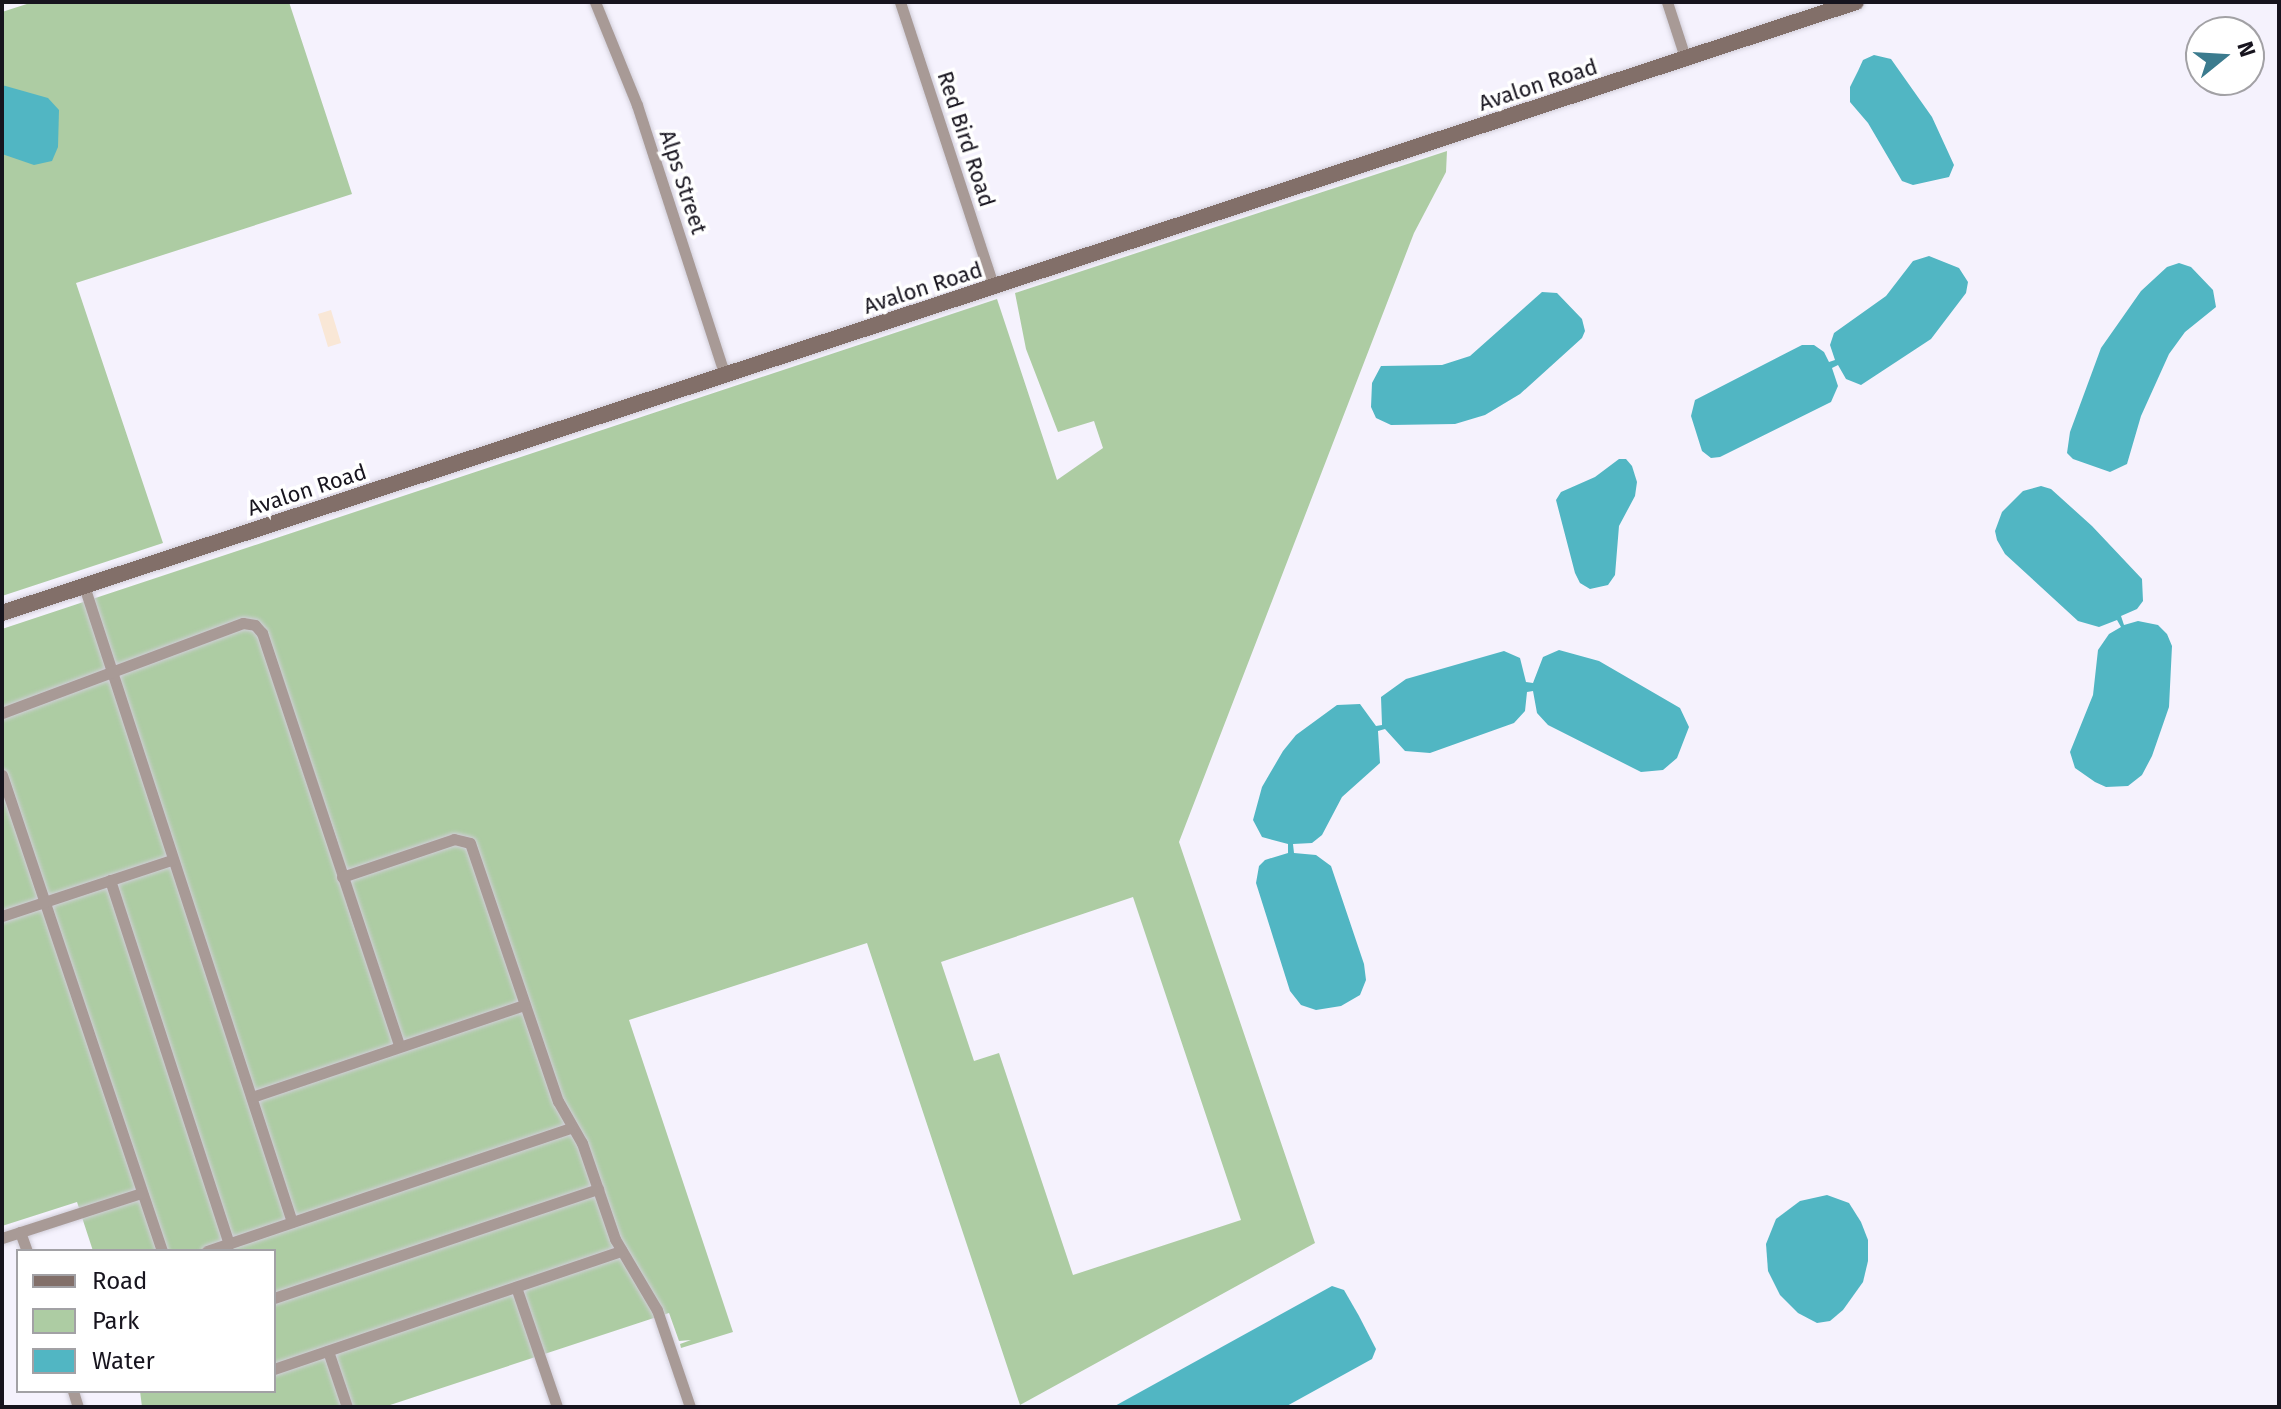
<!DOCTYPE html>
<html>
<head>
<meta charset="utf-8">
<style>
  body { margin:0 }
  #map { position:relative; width:2281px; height:1409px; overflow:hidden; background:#f5f2fd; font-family:"Fira Sans",sans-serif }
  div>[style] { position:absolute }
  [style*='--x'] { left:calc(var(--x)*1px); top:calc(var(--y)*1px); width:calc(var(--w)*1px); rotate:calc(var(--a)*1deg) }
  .industrial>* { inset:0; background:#f9e7d6 }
  .green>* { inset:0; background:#adcca3 }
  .water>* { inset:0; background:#51b6c3 }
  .roads { filter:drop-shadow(0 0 2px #d1ced9) drop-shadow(0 0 2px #d1ced9) }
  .street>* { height:11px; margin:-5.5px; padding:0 5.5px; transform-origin:5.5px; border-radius:5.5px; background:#a89a96 }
  .secondary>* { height:16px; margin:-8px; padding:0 8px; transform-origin:8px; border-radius:8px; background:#826f69 }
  span { translate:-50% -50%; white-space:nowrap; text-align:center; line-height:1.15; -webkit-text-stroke:7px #fff; paint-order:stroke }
  .street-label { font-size:22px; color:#17141e }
  .frame { position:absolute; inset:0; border:4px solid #17141e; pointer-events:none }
  .legend { position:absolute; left:16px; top:1249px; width:260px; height:144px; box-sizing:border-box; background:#fff; border:2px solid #a2a1a5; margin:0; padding:10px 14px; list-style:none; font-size:24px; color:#17141e }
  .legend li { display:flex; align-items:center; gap:16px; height:40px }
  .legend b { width:40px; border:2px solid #a2a1a5 }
  .north { position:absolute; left:2185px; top:16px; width:80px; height:80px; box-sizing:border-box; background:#fff; border:2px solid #a2a1a5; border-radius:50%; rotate:72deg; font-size:22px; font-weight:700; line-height:32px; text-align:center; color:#17141e }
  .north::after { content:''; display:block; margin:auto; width:28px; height:36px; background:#3b7b8e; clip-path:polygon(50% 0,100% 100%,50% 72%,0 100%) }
</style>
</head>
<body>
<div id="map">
  <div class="industrial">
    <i style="clip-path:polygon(331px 310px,341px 343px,328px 347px,318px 314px)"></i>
  </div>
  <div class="green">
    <i style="clip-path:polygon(33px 2px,289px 2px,352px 194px,76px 283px,163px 543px,2px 596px,2px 12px)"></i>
    <i style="clip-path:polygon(evenodd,1447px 151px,1446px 172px,1414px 233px,1179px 842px,1315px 1243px,1020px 1405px,867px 943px,629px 1020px,733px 1332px,681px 1348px,680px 1344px,691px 1340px,679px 1341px,669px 1313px,384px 1407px,142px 1407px,140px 1391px,274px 1391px,274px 1251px,93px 1251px,77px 1202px,2px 1226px,2px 629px,997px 299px,1057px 480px,1103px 448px,1094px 421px,1058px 432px,1026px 349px,1015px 293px,1447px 151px,1133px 897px,1241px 1220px,1073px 1275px,999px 1053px,974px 1061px,941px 962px,1133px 897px)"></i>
  </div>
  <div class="water">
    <i style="clip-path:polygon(1874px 55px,1891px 59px,1932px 117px,1954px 165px,1949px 177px,1913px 185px,1902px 181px,1868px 123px,1850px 102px,1850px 87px,1858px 71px,1863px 60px)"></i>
    <i style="clip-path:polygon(2px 85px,48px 98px,59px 110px,58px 147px,52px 161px,34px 165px,2px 154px)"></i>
    <i style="clip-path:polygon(1929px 256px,1959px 268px,1968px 282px,1966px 293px,1931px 339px,1861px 385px,1846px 379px,1838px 365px,1832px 368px,1838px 386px,1831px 402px,1720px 457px,1711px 458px,1702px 451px,1691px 416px,1695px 400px,1802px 345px,1814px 345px,1824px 352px,1829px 362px,1835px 360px,1830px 345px,1834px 333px,1886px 296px,1913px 261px)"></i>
    <i style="clip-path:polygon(2179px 263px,2191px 267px,2213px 290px,2216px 307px,2185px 332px,2169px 354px,2141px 416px,2127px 464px,2110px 472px,2073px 459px,2067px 453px,2070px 432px,2101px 348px,2141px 291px,2167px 267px)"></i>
    <i style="clip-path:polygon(1542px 292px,1557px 293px,1582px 319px,1585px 331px,1582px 338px,1520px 394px,1485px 415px,1455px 424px,1391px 425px,1376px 418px,1371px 407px,1372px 383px,1381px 366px,1442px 365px,1470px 356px)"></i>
    <i style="clip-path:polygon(1619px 459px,1626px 459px,1632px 466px,1637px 482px,1635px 496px,1619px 526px,1615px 575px,1608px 585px,1590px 589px,1580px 583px,1575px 573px,1556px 500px,1561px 492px,1595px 477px)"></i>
    <i style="clip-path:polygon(2041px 486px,2051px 489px,2092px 526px,2142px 579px,2143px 601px,2137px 609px,2121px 616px,2124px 625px,2138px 621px,2158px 625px,2167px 634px,2172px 646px,2169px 707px,2152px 756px,2142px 775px,2128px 786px,2106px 787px,2095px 782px,2075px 768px,2070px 752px,2093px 695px,2098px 650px,2109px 634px,2121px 627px,2117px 620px,2099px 627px,2078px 621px,2005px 554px,1997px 540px,1995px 531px,2002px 512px,2023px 491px)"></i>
    <i style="clip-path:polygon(1559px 650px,1599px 661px,1680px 708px,1689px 727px,1677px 758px,1663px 770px,1641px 772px,1548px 725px,1537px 713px,1533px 691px,1527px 692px,1525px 711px,1514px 723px,1430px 753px,1405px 751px,1385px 729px,1378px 731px,1380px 763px,1342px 797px,1322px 835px,1312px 843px,1293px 844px,1294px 853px,1316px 855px,1331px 866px,1364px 964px,1366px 980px,1360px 995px,1341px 1006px,1316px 1010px,1301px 1005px,1290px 991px,1256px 883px,1259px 866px,1265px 860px,1288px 853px,1288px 844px,1262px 837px,1253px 820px,1262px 787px,1283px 751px,1296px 735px,1337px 705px,1360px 704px,1376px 726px,1382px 725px,1381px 697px,1406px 679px,1504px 651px,1520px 658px,1526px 682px,1533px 683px,1543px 657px)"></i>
    <i style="clip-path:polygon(1827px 1195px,1849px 1203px,1861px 1222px,1868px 1240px,1868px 1261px,1863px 1282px,1843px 1310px,1830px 1321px,1817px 1323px,1798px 1313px,1780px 1295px,1768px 1271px,1766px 1244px,1776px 1219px,1800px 1201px)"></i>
    <i style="clip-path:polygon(1332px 1286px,1344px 1290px,1359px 1316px,1376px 1349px,1372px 1359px,1285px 1407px,1113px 1407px)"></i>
  </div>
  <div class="roads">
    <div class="street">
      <i style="--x:595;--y:2;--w:111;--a:67.8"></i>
      <i style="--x:637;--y:105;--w:285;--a:72"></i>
      <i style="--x:900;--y:2;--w:301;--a:71.8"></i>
      <i style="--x:1667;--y:2;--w:61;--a:71.9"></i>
      <i style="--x:84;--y:586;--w:669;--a:71.89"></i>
      <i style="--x:2;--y:713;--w:257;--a:-20.5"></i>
      <i style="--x:243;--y:623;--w:12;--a:9"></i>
      <i style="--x:255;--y:625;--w:11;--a:49"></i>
      <i style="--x:262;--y:633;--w:435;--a:71.6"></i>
      <i style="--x:2;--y:775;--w:502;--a:71.42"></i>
      <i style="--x:342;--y:877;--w:118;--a:-18.7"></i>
      <i style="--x:454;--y:839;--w:16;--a:14"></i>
      <i style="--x:470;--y:843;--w:273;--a:71.2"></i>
      <i style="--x:558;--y:1101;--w:48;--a:60.3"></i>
      <i style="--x:582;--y:1143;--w:102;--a:71"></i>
      <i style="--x:615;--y:1239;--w:82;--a:59.4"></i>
      <i style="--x:657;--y:1310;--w:102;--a:71.2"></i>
      <i style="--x:110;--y:880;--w:383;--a:71.9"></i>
      <i style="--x:2;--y:916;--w:178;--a:-18.3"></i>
      <i style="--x:252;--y:1097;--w:287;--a:-18.7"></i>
      <i style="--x:20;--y:1232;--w:20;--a:70"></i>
      <i style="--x:2;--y:1238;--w:146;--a:-17.9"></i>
      <i style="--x:207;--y:1251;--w:384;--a:-18.7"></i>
      <i style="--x:516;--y:1287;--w:127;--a:71.1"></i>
      <i style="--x:274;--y:1298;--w:342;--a:-18.6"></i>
      <i style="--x:328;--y:1351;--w:59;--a:71.3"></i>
      <i style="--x:274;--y:1369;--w:367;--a:-18.8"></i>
      <i style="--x:73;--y:1391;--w:17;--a:73"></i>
    </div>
    <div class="secondary">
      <i style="--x:2;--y:613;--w:1952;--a:-18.24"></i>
    </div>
  </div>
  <div class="street-label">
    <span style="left:1538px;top:85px;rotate:-18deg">Avalon Road</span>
    <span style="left:966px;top:139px;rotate:72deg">Red Bird Road</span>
    <span style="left:683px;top:182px;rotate:72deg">Alps Street</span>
    <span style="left:923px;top:288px;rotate:-18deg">Avalon Road</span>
    <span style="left:307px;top:490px;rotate:-18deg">Avalon Road</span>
  </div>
  <div class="frame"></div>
  <ul class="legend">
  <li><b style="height:10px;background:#826f69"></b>Road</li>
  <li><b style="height:22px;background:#adcca3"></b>Park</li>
  <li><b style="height:22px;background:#51b6c3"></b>Water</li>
  </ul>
  <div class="north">N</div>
</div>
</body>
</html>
